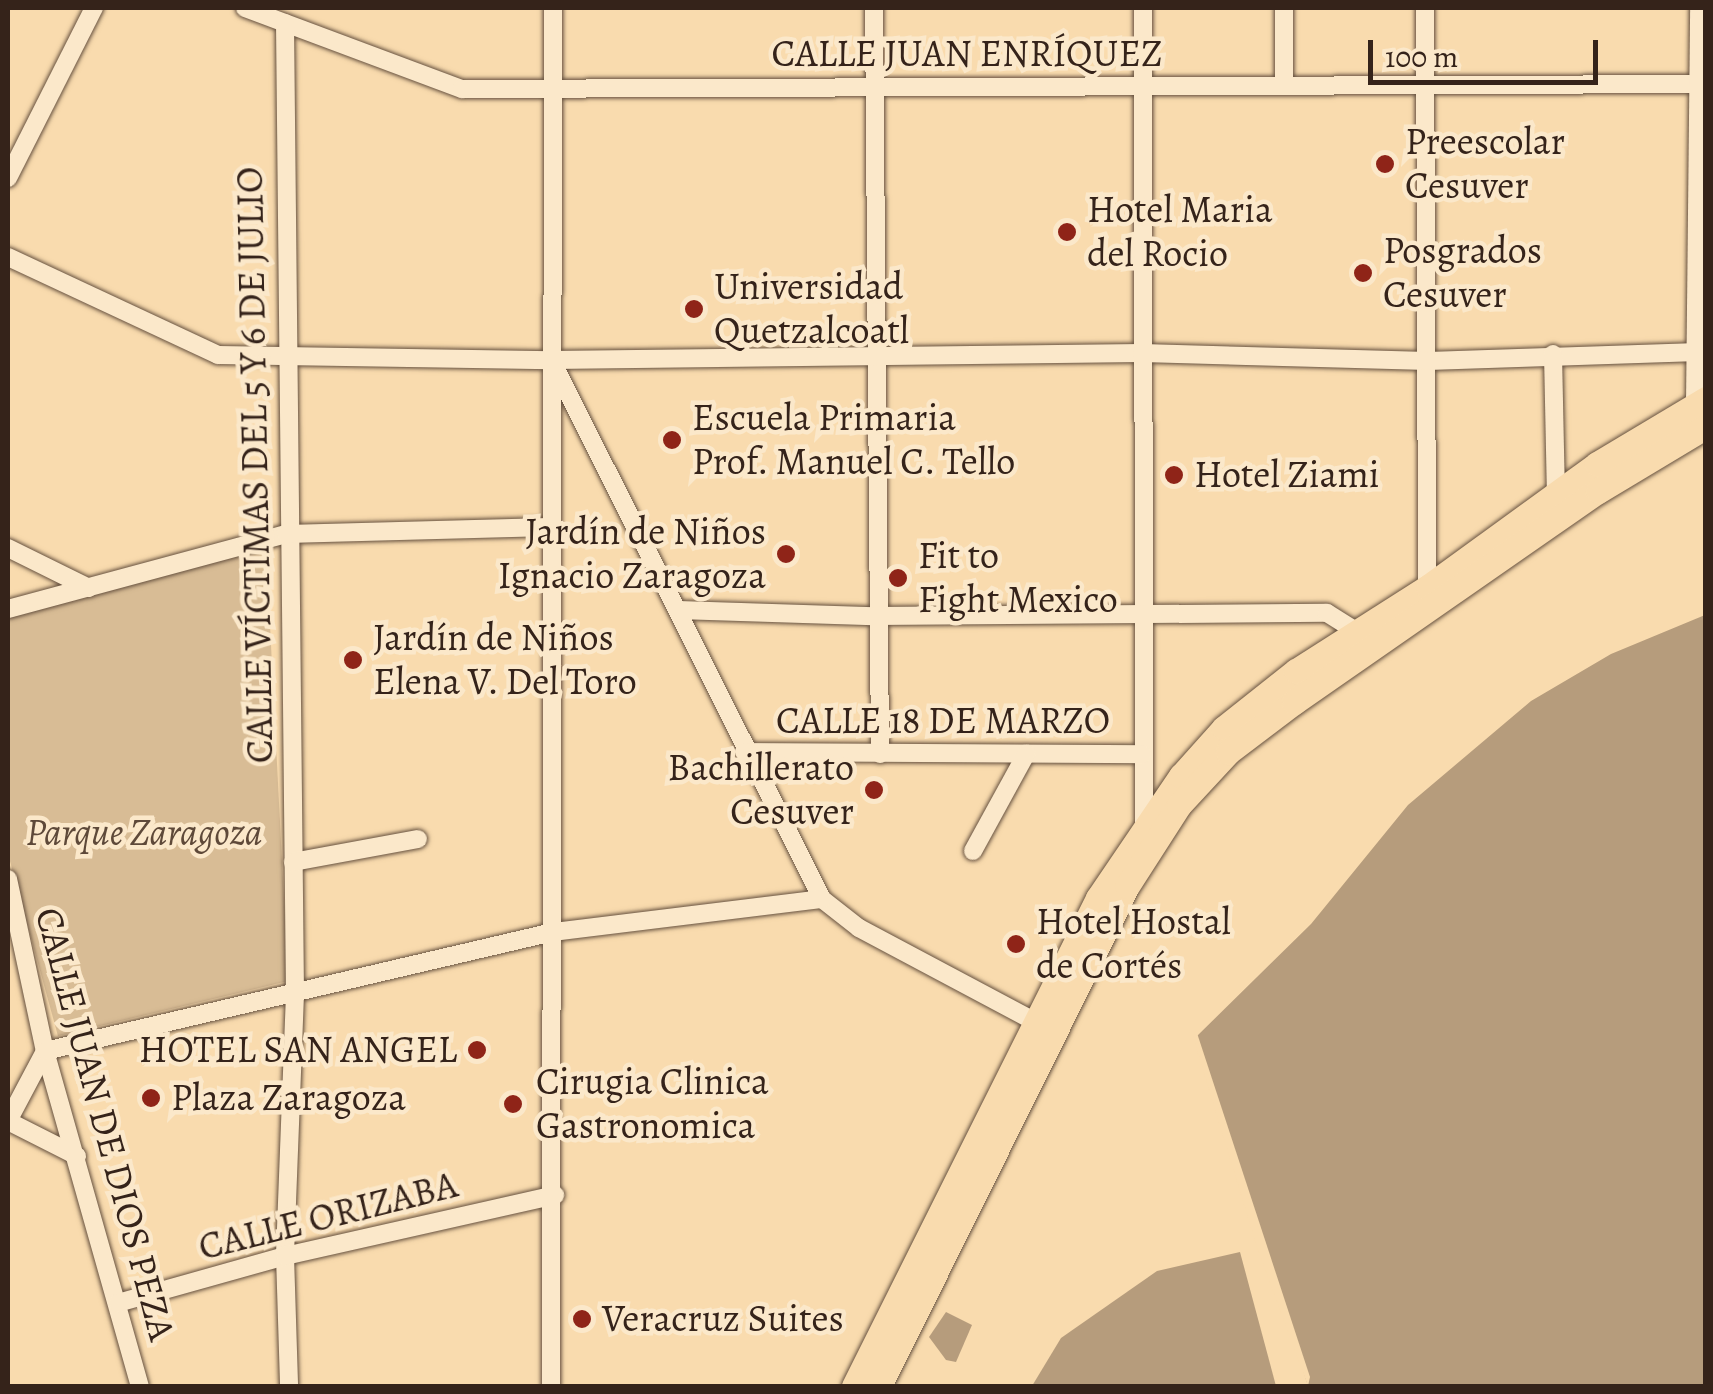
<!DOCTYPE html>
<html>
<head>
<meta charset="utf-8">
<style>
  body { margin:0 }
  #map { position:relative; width:1713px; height:1394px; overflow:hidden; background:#f9dbae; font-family:Alegreya,serif }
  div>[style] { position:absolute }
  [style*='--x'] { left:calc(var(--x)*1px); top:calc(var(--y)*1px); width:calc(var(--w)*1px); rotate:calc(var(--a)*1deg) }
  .green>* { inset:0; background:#d8bc95 }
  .water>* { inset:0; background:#b69c7c }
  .pier>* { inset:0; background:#f9dbae }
  .roads { filter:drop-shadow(0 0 2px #66513f) drop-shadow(0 0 2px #66513f) }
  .street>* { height:18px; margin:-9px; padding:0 9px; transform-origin:9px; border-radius:9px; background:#fbe8ca }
  .primary>* { height:25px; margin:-12.5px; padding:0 12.5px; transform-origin:12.5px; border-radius:12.5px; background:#f9dbae }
  .dots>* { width:28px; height:28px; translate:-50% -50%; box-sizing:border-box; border:5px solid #fbe8ca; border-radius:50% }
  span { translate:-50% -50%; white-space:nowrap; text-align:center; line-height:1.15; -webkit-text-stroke:9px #fbe8ca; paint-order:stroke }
  .street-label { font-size:38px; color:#35231a }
  .poi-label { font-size:38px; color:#35231a }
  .left { translate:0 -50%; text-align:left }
  .right { translate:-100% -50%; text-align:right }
  .park-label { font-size:38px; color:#5e4939; font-style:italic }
  .frame { position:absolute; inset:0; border:10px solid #35231a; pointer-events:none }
  .scale { position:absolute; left:1368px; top:40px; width:230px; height:45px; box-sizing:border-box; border:5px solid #35231a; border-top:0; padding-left:12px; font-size:30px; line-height:35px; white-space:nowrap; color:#35231a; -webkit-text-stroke:8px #fbe8ca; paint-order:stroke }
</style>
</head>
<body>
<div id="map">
  <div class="green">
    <i style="clip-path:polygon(266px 546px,288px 981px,58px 1036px,8px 854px,8px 618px)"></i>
  </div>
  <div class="water">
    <i style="clip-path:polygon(1705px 615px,1705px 1386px,1308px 1386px,1197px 1036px,1311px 924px,1408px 805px,1531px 701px,1611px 654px)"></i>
    <i style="clip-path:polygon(1240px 1252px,1276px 1386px,1032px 1386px,1061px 1338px,1157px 1271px)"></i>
    <i style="clip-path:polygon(946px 1312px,972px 1325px,956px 1362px,946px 1360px,929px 1337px)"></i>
  </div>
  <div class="pier">
    <i style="clip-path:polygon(1196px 1030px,1310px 1377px,1308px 1386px,1257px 1247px,1193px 1037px)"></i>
  </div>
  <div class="roads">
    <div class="street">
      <i style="--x:245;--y:8;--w:232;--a:20.5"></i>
      <i style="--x:462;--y:89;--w:1244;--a:-0.23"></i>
      <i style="--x:874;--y:8;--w:746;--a:89.54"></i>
      <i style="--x:1143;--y:8;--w:814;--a:89.93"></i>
      <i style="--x:1284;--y:8;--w:77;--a:90"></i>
      <i style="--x:1425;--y:8;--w:586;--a:89.8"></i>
      <i style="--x:285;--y:23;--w:971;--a:89.41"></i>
      <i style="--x:295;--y:994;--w:262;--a:92.2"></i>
      <i style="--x:285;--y:1256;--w:130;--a:88.2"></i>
      <i style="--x:8;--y:178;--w:191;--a:-63.2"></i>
      <i style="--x:8;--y:257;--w:232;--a:25"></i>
      <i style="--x:218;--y:355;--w:334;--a:0.9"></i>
      <i style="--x:552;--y:360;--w:590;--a:-0.68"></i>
      <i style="--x:1142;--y:353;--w:286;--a:1.6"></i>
      <i style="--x:1428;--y:361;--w:278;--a:-1.9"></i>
      <i style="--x:1553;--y:354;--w:147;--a:88.8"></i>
      <i style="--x:554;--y:365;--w:597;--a:63.35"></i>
      <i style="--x:822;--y:899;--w:47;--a:38.1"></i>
      <i style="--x:859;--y:928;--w:198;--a:28"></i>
      <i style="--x:1695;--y:404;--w:396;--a:-89.4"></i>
      <i style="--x:8;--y:548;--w:90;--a:26.3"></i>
      <i style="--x:8;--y:609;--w:288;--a:-15.1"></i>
      <i style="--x:286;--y:534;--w:264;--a:-1.5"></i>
      <i style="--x:678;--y:610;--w:196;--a:1.8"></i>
      <i style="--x:874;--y:616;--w:453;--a:-0.4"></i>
      <i style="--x:1327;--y:613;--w:36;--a:32"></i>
      <i style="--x:744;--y:752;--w:398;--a:0.3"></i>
      <i style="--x:973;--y:851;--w:111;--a:-61.3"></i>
      <i style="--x:293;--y:862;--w:127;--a:-10.4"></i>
      <i style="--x:8;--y:879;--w:176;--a:77.9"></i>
      <i style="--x:45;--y:1051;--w:348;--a:74.2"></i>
      <i style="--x:77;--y:1156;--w:77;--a:-153.1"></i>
      <i style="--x:8;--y:1121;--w:79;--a:-62.1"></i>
      <i style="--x:45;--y:1051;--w:522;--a:-13.18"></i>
      <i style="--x:553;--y:932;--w:271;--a:-7"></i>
      <i style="--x:118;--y:1303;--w:173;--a:-15.7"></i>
      <i style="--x:285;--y:1256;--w:277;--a:-12.7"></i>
      <i style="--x:551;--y:1386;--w:1378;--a:-89.92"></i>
    </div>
    <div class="primary">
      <i style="--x:854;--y:1386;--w:546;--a:-63.43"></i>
      <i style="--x:1098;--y:898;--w:148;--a:-55.8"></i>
      <i style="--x:1181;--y:776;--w:64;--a:-48.1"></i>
      <i style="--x:1224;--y:728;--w:92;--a:-38.4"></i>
      <i style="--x:1296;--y:671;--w:156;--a:-32.5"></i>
      <i style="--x:1428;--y:587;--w:209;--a:-36"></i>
      <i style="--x:1597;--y:464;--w:127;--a:-30.8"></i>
      <i style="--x:879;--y:1386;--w:558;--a:-63.62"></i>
      <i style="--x:1127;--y:886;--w:96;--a:-57.3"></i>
      <i style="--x:1179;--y:805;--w:72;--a:-47.2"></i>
      <i style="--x:1228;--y:752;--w:83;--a:-37.1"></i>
      <i style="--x:1294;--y:702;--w:370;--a:-34.8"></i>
      <i style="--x:1598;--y:491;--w:126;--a:-31"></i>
    </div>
  </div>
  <div class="dots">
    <i style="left:1385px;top:164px;background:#8f2418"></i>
    <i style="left:1067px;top:232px;background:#8f2418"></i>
    <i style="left:1363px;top:273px;background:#8f2418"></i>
    <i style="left:694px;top:309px;background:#8f2418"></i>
    <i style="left:672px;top:440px;background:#8f2418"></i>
    <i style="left:1174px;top:475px;background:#8f2418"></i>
    <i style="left:786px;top:554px;background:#8f2418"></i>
    <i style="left:898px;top:578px;background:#8f2418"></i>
    <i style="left:353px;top:660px;background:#8f2418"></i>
    <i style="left:874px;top:790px;background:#8f2418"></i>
    <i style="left:1016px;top:944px;background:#8f2418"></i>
    <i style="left:477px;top:1050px;background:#8f2418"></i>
    <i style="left:151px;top:1098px;background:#8f2418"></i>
    <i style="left:513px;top:1104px;background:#8f2418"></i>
    <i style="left:582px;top:1319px;background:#8f2418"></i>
  </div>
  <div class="street-label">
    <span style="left:967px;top:54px">CALLE JUAN ENRÍQUEZ</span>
    <span style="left:255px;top:465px;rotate:-91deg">CALLE VÍCTIMAS DEL 5 Y 6 DE JULIO</span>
    <span style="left:943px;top:721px">CALLE 18 DE MARZO</span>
    <span style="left:105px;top:1124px;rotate:75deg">CALLE JUAN DE DIOS PEZA</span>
    <span style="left:328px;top:1216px;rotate:-14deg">CALLE ORIZABA</span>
  </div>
  <div class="poi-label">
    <span class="left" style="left:1405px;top:164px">Preescolar<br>Cesuver</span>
    <span class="left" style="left:1087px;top:232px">Hotel Maria<br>del Rocio</span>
    <span class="left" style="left:1383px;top:273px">Posgrados<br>Cesuver</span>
    <span class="left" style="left:714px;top:309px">Universidad<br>Quetzalcoatl</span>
    <span class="left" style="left:692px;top:440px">Escuela Primaria<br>Prof. Manuel C. Tello</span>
    <span class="left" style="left:1194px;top:475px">Hotel Ziami</span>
    <span class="right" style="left:766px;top:554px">Jardín de Niños<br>Ignacio Zaragoza</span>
    <span class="left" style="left:918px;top:578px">Fit to<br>Fight Mexico</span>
    <span class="left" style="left:373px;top:660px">Jardín de Niños<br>Elena V. Del Toro</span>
    <span class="right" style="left:854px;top:790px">Bachillerato<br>Cesuver</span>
    <span class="left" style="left:1036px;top:944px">Hotel Hostal<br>de Cortés</span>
    <span class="right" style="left:457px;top:1050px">HOTEL SAN ANGEL</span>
    <span class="left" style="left:536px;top:1104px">Cirugia Clinica<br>Gastronomica</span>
    <span class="left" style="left:171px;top:1098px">Plaza Zaragoza</span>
    <span class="left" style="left:602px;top:1319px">Veracruz Suites</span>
  </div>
  <div class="park-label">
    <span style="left:144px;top:833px">Parque Zaragoza</span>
  </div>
  <div class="frame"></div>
  <div class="scale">100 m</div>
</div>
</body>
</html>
